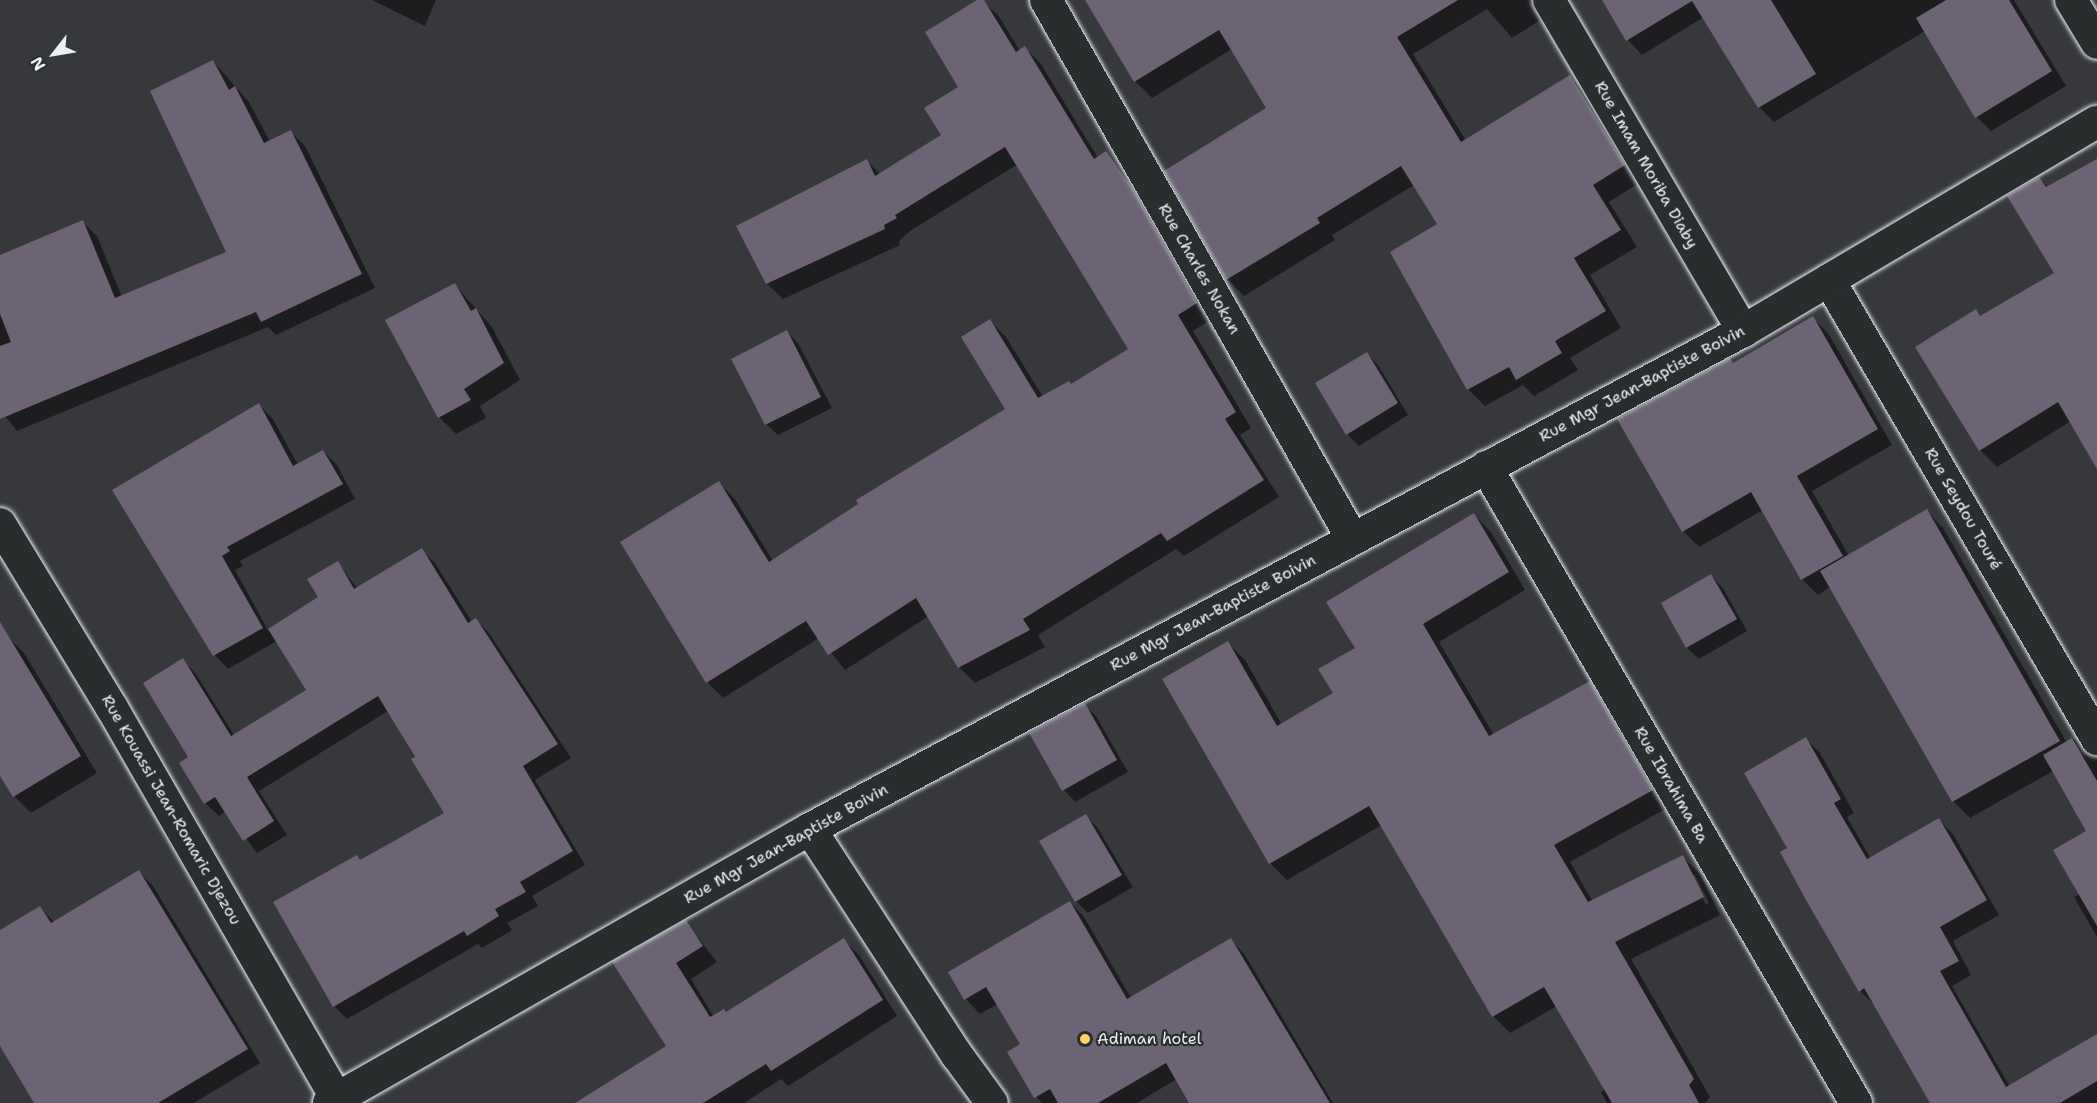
<!DOCTYPE html>
<html>
<head>
<meta charset="utf-8">
<style>
  body { margin:0 }
  #map { position:relative; width:2097px; height:1103px; overflow:hidden; background:#37383c; font-family:"Shantell Sans",sans-serif }
  div>[style] { position:absolute }
  [style*='--x'] { left:calc(var(--x)*1px); top:calc(var(--y)*1px); width:calc(var(--w)*1px); rotate:calc(var(--a)*1deg) }
  .shadow>* { inset:0; background:#0007 }
  .building>* { inset:0; background:#6c6474 }
  .roads { filter:drop-shadow(0 0 2px #e8f1f8) drop-shadow(0 0 2px #e8f1f8) }
  .minor>* { height:32px; margin:-16px; padding:0 16px; transform-origin:16px; border-radius:16px; background:#2a2d2e }
  .dots>* { width:16px; height:16px; translate:-50% -50%; box-sizing:border-box; border:3px solid #2a2d2e; border-radius:50% }
  span { translate:-50% -50%; white-space:nowrap; text-align:center; line-height:1.15; -webkit-text-stroke:4.5px #2a2d2e; paint-order:stroke }
  .street-label { font-size:16px; color:#e8f1f8 }
  .poi-label { font-size:16px; color:#e8f1f8 }
  .left { translate:0 -50%; text-align:left }
  .north { position:absolute; left:24px; top:24px; width:60px; height:60px; -webkit-text-stroke:4px #2a2d2e; paint-order:stroke; rotate:239deg; font-size:16px; font-weight:700; line-height:24px; text-align:center; color:#e8f1f8 }
  .north::after { content:''; display:block; margin:auto; width:21px; height:27px; background:#e8f1f8; clip-path:polygon(50% 0,100% 100%,50% 72%,0 100%) }
</style>
</head>
<body>
<div id="map">
  <div class="shadow">
    <i style="clip-path:polygon(372px 0,436px 0,425px 26px)"></i>
    <i style="clip-path:polygon(980px 0,998px 15px,1020px 51px,1025px 48px,1041px 64px,1098px 158px,1106px 153px,1149px 207px,1212px 319px,1193px 331px,1251px 428px,1240px 435px,1279px 497px,1184px 556px,1176px 549px,1038px 635px,1045px 647px,975px 683px,959px 667px,929px 616px,845px 670px,819px 638px,723px 698px,707px 682px,719px 483px,735px 499px,773px 561px,1007px 410px,990px 321px,1006px 337px,1043px 397px,1072px 385px,1130px 350px,1018px 164px,910px 231px,899px 241px,900px 245px,783px 299px,767px 284px,867px 161px,880px 174px,943px 136px,960px 87px)"></i>
    <i style="clip-path:polygon(1086px 0,1533px 0,1544px 18px,1512px 38px,1487px 9px,1413px 54px,1466px 141px,1570px 77px,1587px 94px,1641px 182px,1609px 202px,1637px 247px,1590px 275px,1621px 328px,1570px 358px,1578px 370px,1534px 396px,1523px 385px,1485px 406px,1468px 389px,1439px 225px,1414px 185px,1332px 235px,1335px 240px,1244px 296px,1227px 279px,1166px 171px,1268px 108px,1232px 49px,1152px 98px,1135px 81px)"></i>
    <i style="clip-path:polygon(1603px 0,2014px 0,2066px 86px,1991px 131px,1977px 117px,1925px 31px,1774px 122px,1759px 107px,1704px 17px,1642px 55px,1628px 40px)"></i>
    <i style="clip-path:polygon(213px 61px,249px 102px,270px 142px,291px 132px,305px 146px,375px 288px,276px 335px,268px 327px,17px 431px,0 410px,0 256px,83px 222px,97px 236px,122px 297px,228px 253px)"></i>
    <i style="clip-path:polygon(2097px 161px,2097px 466px,2071px 421px,1997px 467px,1980px 450px,1976px 311px,1981px 317px,2056px 273px,2039px 179px,2048px 187px)"></i>
    <i style="clip-path:polygon(455px 285px,492px 327px,520px 380px,480px 406px,486px 418px,456px 434px,439px 417px,387px 320px)"></i>
    <i style="clip-path:polygon(1813px 318px,1828px 333px,1892px 445px,1812px 491px,1849px 556px,1927px 511px,1943px 528px,2067px 743px,2075px 739px,2097px 756px,2097px 937px,2074px 897px,2080px 894px,2090px 830px,2053px 771px,1970px 818px,1953px 801px,1830px 587px,1818px 595px,1802px 579px,1763px 510px,1699px 547px,1683px 531px,1730px 360px,1734px 364px)"></i>
    <i style="clip-path:polygon(787px 332px,798px 343px,832px 408px,778px 435px,766px 424px)"></i>
    <i style="clip-path:polygon(1367px 354px,1378px 365px,1408px 415px,1359px 446px,1347px 434px)"></i>
    <i style="clip-path:polygon(259px 405px,273px 419px,298px 465px,323px 451px,337px 465px,355px 499px,240px 561px,243px 566px,235px 570px,268px 630px,320px 598px,338px 563px,358px 589px,421px 550px,435px 563px,472px 622px,476px 620px,489px 633px,571px 758px,535px 780px,585px 865px,532px 896px,538px 906px,507px 923px,512px 930px,482px 948px,478px 944px,347px 1019px,334px 1006px,357px 857px,361px 861px,446px 813px,388px 711px,259px 791px,287px 835px,257px 853px,226px 811px,219px 816px,205px 803px,190px 757px,183px 660px,196px 674px,234px 735px,308px 691px,277px 641px,228px 669px,215px 655px,114px 490px)"></i>
    <i style="clip-path:polygon(evenodd,1474px 515px,1491px 532px,1525px 590px,1439px 642px,1494px 735px,1589px 683px,1606px 700px,1669px 807px,1570px 862px,1593px 902px,1683px 857px,1700px 874px,1720px 915px,1631px 959px,1710px 1097px,1705px 1103px,1607px 1103px,1601px 1092px,1606px 1089px,1557px 1006px,1510px 1033px,1493px 1016px,1382px 825px,1287px 880px,1270px 863px,1228px 643px,1245px 660px,1282px 725px,1335px 694px,1357px 649px,1474px 515px,1691px 875px,1695px 875px,1709px 903px,1706px 905px,1691px 875px)"></i>
    <i style="clip-path:polygon(1711px 576px,1723px 588px,1747px 631px,1699px 659px,1687px 648px,1663px 604px)"></i>
    <i style="clip-path:polygon(7px 636px,24px 653px,97px 773px,31px 813px,14px 796px,0 773px,0 641px)"></i>
    <i style="clip-path:polygon(1084px 705px,1096px 716px,1128px 772px,1075px 802px,1064px 790px,1031px 733px)"></i>
    <i style="clip-path:polygon(1806px 739px,1820px 753px,1854px 813px,1847px 817px,1871px 859px,1939px 820px,1953px 834px,1999px 915px,1953px 941px,1971px 975px,1952px 986px,2010px 1087px,2097px 1036px,2097px 1103px,1932px 1103px,1874px 1004px,1860px 991px,1789px 849px)"></i>
    <i style="clip-path:polygon(1086px 816px,1097px 827px,1133px 887px,1088px 913px,1076px 901px,1041px 842px)"></i>
    <i style="clip-path:polygon(139px 872px,153px 886px,260px 1063px,194px 1103px,44px 1103px,0 1044px,0 952px,40px 908px,55px 923px)"></i>
    <i style="clip-path:polygon(1070px 902px,1084px 917px,1131px 998px,1231px 940px,1245px 955px,1333px 1103px,1191px 1103px,1177px 1079px,1137px 1103px,1041px 1103px,1009px 1052px,1023px 1045px,998px 1004px,980px 1014px,966px 999px,950px 972px)"></i>
    <i style="clip-path:polygon(686px 922px,717px 962px,691px 979px,714px 1017px,726px 1013px,843px 940px,859px 955px,897px 1016px,788px 1086px,781px 1079px,744px 1103px,617px 1103px,668px 1046px,614px 963px)"></i>
  </div>
  <div class="building">
    <i style="clip-path:polygon(977px 0,984px 0,1016px 52px,1025px 46px,1094px 159px,1106px 151px,1133px 189px,1197px 303px,1178px 315px,1236px 412px,1225px 419px,1264px 480px,1167px 541px,1161px 533px,1023px 619px,1030px 630px,958px 668px,916px 598px,828px 655px,806px 621px,706px 683px,620px 542px,719px 481px,769px 562px,858px 504px,856px 500px,1005px 409px,961px 337px,990px 319px,1038px 398px,1069px 381px,1071px 384px,1128px 349px,1005px 147px,895px 215px,897px 218px,884px 225px,885px 229px,766px 284px,736px 226px,867px 159px,875px 176px,941px 135px,924px 108px,958px 87px,925px 32px)"></i>
    <i style="clip-path:polygon(1085px 0,1458px 0,1397px 37px,1461px 142px,1570px 75px,1625px 165px,1593px 185px,1621px 230px,1574px 258px,1606px 311px,1555px 341px,1562px 353px,1516px 380px,1509px 367px,1467px 390px,1390px 252px,1437px 224px,1401px 166px,1317px 218px,1320px 223px,1226px 280px,1164px 171px,1266px 108px,1219px 30px,1134px 82px)"></i>
    <i style="clip-path:polygon(1602px 0,1771px 0,1816px 74px,1758px 108px,1692px 1px,1626px 41px)"></i>
    <i style="clip-path:polygon(1946px 0,2009px 0,2052px 71px,1975px 118px,1916px 18px)"></i>
    <i style="clip-path:polygon(213px 60px,229px 90px,235px 86px,264px 143px,291px 130px,362px 274px,261px 322px,256px 312px,0 419px,0 346px,11px 342px,0 314px,0 255px,83px 220px,115px 298px,226px 252px,150px 91px)"></i>
    <i style="clip-path:polygon(2097px 159px,2097px 469px,2058px 402px,1979px 451px,1915px 347px,1976px 309px,1980px 316px,2054px 273px,2007px 196px,2039px 177px,2046px 187px)"></i>
    <i style="clip-path:polygon(455px 283px,471px 311px,476px 308px,504px 363px,464px 389px,471px 400px,438px 418px,385px 320px)"></i>
    <i style="clip-path:polygon(1813px 316px,1878px 429px,1797px 476px,1843px 556px,1801px 580px,1751px 492px,1682px 532px,1617px 419px,1730px 358px,1733px 363px)"></i>
    <i style="clip-path:polygon(787px 330px,821px 397px,765px 425px,731px 359px)"></i>
    <i style="clip-path:polygon(1367px 352px,1398px 403px,1346px 435px,1315px 383px)"></i>
    <i style="clip-path:polygon(259px 403px,293px 466px,323px 450px,343px 484px,227px 547px,230px 551px,222px 556px,263px 628px,213px 656px,112px 490px)"></i>
    <i style="clip-path:polygon(1927px 509px,2060px 741px,1952px 802px,1820px 571px)"></i>
    <i style="clip-path:polygon(1474px 513px,1509px 572px,1423px 624px,1489px 736px,1590px 681px,1653px 790px,1554px 845px,1588px 902px,1683px 855px,1704px 897px,1615px 942px,1694px 1079px,1689px 1085px,1699px 1103px,1612px 1103px,1544px 987px,1492px 1017px,1369px 806px,1269px 864px,1162px 679px,1228px 641px,1277px 726px,1333px 693px,1318px 669px,1355px 648px,1326px 602px)"></i>
    <i style="clip-path:polygon(422px 548px,468px 623px,476px 618px,558px 744px,523px 766px,573px 851px,520px 882px,526px 892px,495px 909px,499px 916px,467px 936px,464px 931px,333px 1007px,273px 902px,357px 855px,360px 860px,444px 813px,411px 759px,415px 757px,378px 696px,247px 777px,274px 821px,243px 841px,215px 797px,204px 804px,179px 763px,188px 757px,143px 683px,183px 658px,231px 736px,306px 690px,268px 629px,318px 597px,307px 579px,338px 561px,354px 589px)"></i>
    <i style="clip-path:polygon(1711px 574px,1737px 619px,1686px 648px,1661px 603px)"></i>
    <i style="clip-path:polygon(0 622px,81px 756px,13px 797px,0 776px)"></i>
    <i style="clip-path:polygon(1085px 703px,1117px 760px,1062px 791px,1029px 733px)"></i>
    <i style="clip-path:polygon(1806px 737px,1841px 799px,1834px 803px,1867px 859px,1939px 818px,1987px 900px,1940px 927px,1959px 961px,1940px 971px,2006px 1087px,2097px 1034px,2097px 1081px,2060px 1103px,1930px 1103px,1864px 988px,1859px 992px,1806px 900px,1780px 852px,1787px 848px,1744px 773px)"></i>
    <i style="clip-path:polygon(2072px 738px,2097px 781px,2097px 926px,2053px 850px,2086px 831px,2043px 755px)"></i>
    <i style="clip-path:polygon(1086px 814px,1122px 875px,1075px 902px,1039px 841px)"></i>
    <i style="clip-path:polygon(139px 870px,248px 1049px,158px 1103px,34px 1103px,0 1046px,0 930px,40px 906px,51px 923px)"></i>
    <i style="clip-path:polygon(1070px 901px,1127px 999px,1231px 938px,1330px 1103px,1189px 1103px,1166px 1063px,1098px 1103px,1058px 1103px,1050px 1089px,1034px 1098px,1007px 1052px,1020px 1044px,986px 987px,964px 1000px,948px 972px)"></i>
    <i style="clip-path:polygon(686px 920px,703px 946px,676px 963px,710px 1017px,724px 1009px,726px 1012px,844px 938px,883px 1000px,771px 1071px,766px 1064px,703px 1103px,575px 1103px,666px 1046px,612px 962px)"></i>
  </div>
  <div class="roads">
    <div class="minor">
      <i style="--x:1046;--y:0;--w:619;--a:60.37"></i>
      <i style="--x:1549;--y:0;--w:384;--a:59.6"></i>
      <i style="--x:2071;--y:0;--w:50;--a:58.8"></i>
      <i style="--x:1829;--y:280;--w:532;--a:59.72"></i>
      <i style="--x:1486;--y:467;--w:736;--a:59.81"></i>
      <i style="--x:0;--y:524;--w:215;--a:58.7"></i>
      <i style="--x:112;--y:708;--w:451;--a:60.1"></i>
      <i style="--x:810;--y:829;--w:270;--a:57"></i>
      <i style="--x:957;--y:1055;--w:59;--a:53.9"></i>
      <i style="--x:329;--y:1103;--w:554;--a:-29.67"></i>
      <i style="--x:810;--y:829;--w:1058;--a:-28.09"></i>
      <i style="--x:1743;--y:331;--w:411;--a:-30.6"></i>
    </div>
  </div>
  <div class="dots">
    <i style="left:1085px;top:1039px;background:#ffd166"></i>
  </div>
  <div class="street-label">
    <span style="left:1646px;top:165px;rotate:60deg">Rue Imam Moriba Diaby</span>
    <span style="left:1199px;top:269px;rotate:60deg">Rue Charles Nokan</span>
    <span style="left:1642px;top:384px;rotate:-28deg">Rue Mgr Jean-Baptiste Boivin</span>
    <span style="left:1963px;top:509px;rotate:60deg">Rue Seydou Touré</span>
    <span style="left:1213px;top:613px;rotate:-28deg">Rue Mgr Jean-Baptiste Boivin</span>
    <span style="left:1671px;top:785px;rotate:60deg">Rue Ibrahima Ba</span>
    <span style="left:171px;top:810px;rotate:60deg">Rue Kouassi Jean-Romaric Djezou</span>
    <span style="left:786px;top:844px;rotate:-29deg">Rue Mgr Jean-Baptiste Boivin</span>
  </div>
  <div class="poi-label">
    <span class="left" style="left:1097px;top:1039px">Adiman hotel</span>
  </div>
  <div class="north">N</div>
</div>
</body>
</html>
